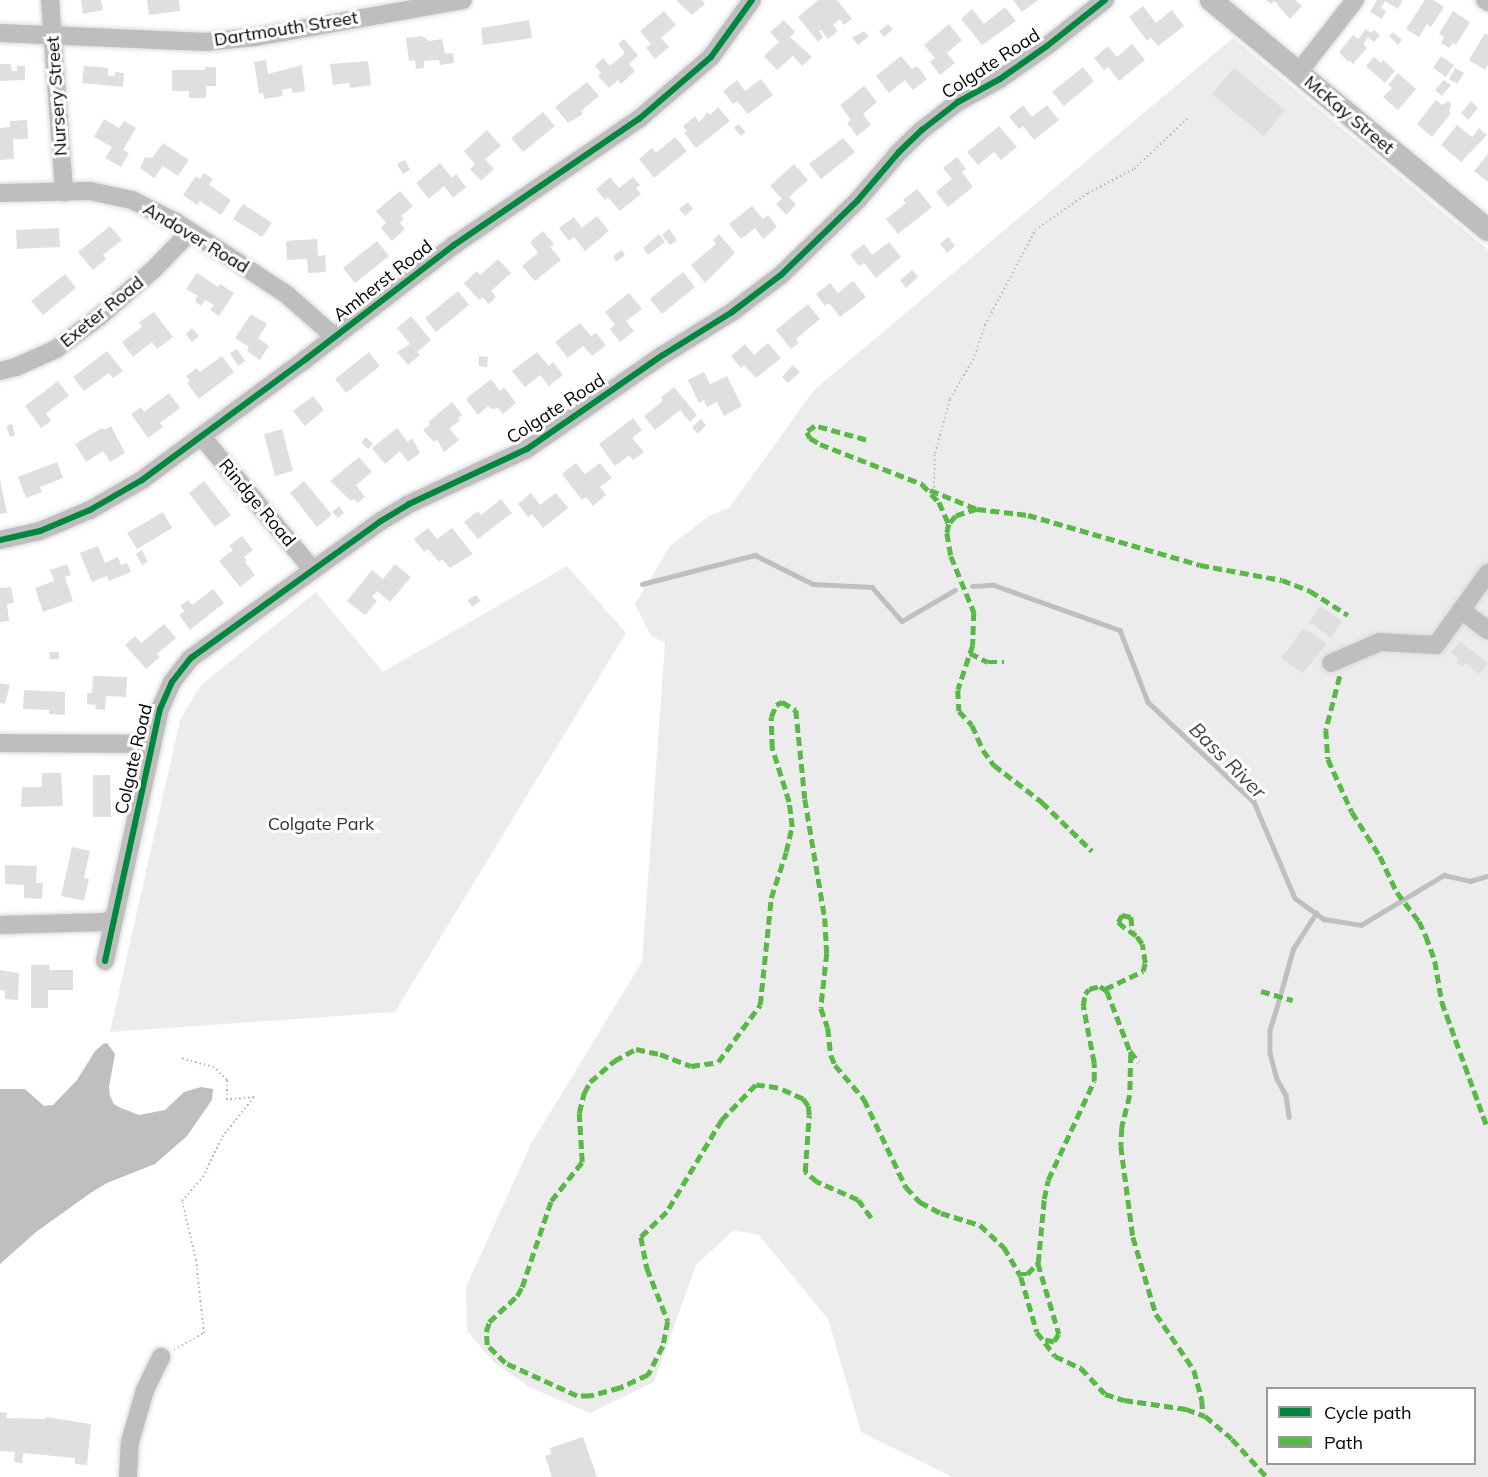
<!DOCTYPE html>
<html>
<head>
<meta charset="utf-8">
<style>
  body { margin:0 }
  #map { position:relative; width:1488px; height:1477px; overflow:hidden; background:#fff; font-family:Mulish,sans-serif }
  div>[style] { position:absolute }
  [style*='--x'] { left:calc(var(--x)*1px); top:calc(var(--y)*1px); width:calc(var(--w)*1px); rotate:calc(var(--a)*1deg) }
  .green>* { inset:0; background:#ececec }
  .water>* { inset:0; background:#bfbfbf }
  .stream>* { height:4.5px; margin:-2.25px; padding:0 2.25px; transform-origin:2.25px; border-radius:2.25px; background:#bfbfbf }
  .building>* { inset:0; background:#dfdfdf }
  .path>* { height:2px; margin-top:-1px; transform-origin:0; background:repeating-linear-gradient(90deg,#b9b9b9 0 1.5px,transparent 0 4.5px) }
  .roads { filter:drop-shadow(0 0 2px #dbdbdb) drop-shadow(0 0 2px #dbdbdb) }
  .minor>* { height:18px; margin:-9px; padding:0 9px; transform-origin:9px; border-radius:9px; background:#bebebe }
  .major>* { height:22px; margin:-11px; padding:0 11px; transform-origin:11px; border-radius:11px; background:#bebebe }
  .quiet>* { height:4.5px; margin-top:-2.25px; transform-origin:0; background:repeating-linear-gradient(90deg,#58b947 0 9px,transparent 0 13.5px) }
  .cycleway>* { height:6px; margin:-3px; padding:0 3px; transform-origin:3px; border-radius:3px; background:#00873e }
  span { translate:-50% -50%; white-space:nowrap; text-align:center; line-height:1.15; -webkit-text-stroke:6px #fff; paint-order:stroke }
  .street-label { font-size:18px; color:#000 }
  .park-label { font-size:18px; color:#333 }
  .water-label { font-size:20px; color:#444; font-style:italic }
  .legend { position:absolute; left:1266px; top:1387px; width:210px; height:78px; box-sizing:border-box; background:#fff; border:2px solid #999; margin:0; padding:8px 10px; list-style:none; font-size:18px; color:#000 }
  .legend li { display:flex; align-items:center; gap:12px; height:30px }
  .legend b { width:30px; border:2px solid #999 }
</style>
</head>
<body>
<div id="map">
  <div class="green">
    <i style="clip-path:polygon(evenodd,1233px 38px,1488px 250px,1488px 1477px,952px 1477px,861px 1432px,828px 1319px,759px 1235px,734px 1230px,696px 1265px,654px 1382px,590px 1413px,529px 1387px,495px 1363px,467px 1331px,466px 1287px,531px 1144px,642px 962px,665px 643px,651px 636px,635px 604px,670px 546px,709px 516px,729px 508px,814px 390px,1233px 38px,1268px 1388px,1474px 1388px,1474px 1464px,1268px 1464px,1268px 1388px)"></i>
    <i style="clip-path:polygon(567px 566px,626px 633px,395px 1012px,110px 1032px,180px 720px,200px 686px,316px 592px,383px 672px)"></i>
  </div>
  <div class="water">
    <i style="clip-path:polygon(107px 1043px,115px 1054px,109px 1087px,110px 1096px,114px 1104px,121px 1108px,139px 1115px,165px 1110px,184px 1092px,201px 1087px,213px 1089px,212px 1100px,187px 1136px,155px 1164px,107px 1183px,92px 1192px,36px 1232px,0 1264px,0 1089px,25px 1089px,44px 1106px,53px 1105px,77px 1080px,95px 1051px,103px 1044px)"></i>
  </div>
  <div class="stream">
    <i style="--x:642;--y:584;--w:117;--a:-14.4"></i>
    <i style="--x:755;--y:555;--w:65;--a:26.6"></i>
    <i style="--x:813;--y:584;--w:59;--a:2.9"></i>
    <i style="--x:872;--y:587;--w:45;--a:48.6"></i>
    <i style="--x:902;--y:621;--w:61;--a:-30.3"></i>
    <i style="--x:972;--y:586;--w:22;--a:-3"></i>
    <i style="--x:994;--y:585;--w:134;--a:19.7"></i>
    <i style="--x:1120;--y:630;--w:77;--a:68.7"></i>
    <i style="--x:1148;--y:702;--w:146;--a:43.3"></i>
    <i style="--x:1254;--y:802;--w:104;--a:66.9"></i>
    <i style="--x:1295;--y:898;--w:36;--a:36"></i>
    <i style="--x:1324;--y:919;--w:37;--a:9"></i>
    <i style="--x:1361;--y:925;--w:97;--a:-31.1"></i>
    <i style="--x:1444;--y:875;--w:27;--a:13"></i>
    <i style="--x:1470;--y:881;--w:19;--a:-16"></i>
    <i style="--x:1281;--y:992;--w:45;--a:-74.4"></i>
    <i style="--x:1293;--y:949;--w:43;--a:-57.4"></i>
    <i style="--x:1279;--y:1001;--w:30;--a:107"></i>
    <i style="--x:1270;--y:1030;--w:23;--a:90"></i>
    <i style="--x:1270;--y:1053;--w:27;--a:75"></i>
    <i style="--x:1277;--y:1079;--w:18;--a:61"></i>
    <i style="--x:1286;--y:1095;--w:22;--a:82"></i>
  </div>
  <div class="building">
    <i style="clip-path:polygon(81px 0,101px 0,103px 10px,83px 14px)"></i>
    <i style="clip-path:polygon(147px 0,179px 0,180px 11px,149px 15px)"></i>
    <i style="clip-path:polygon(676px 0,702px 0,705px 4px,692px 15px)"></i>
    <i style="clip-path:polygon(818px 0,837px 0,852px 19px,844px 25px,840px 19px,833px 25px,838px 31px,828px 39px,821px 30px,819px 31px,823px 37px,818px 42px,798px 17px)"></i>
    <i style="clip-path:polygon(1013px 0,1038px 0,1022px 12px)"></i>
    <i style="clip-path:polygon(1266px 0,1295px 0,1302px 6px,1290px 19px,1274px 1px,1271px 4px)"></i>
    <i style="clip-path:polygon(1377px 0,1403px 0,1398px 9px,1385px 1px,1381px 8px,1386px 11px,1382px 19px,1370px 12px)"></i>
    <i style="clip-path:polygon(1425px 0,1433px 0,1444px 7px,1431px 27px,1427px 24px,1419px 37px,1406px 29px)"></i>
    <i style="clip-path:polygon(1143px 6px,1156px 23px,1172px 10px,1184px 26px,1158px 46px,1151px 38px,1147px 41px,1129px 17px)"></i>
    <i style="clip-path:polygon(1005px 7px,1016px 21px,982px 45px,961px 19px,972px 9px,984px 24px)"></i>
    <i style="clip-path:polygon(664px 11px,676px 25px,661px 38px,669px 47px,655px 59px,646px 48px,651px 44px,640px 31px)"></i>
    <i style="clip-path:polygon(1453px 11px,1470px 22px,1456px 45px,1453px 43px,1449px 48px,1441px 43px,1444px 37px,1439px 34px)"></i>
    <i style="clip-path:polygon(529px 20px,532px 38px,483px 45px,481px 28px)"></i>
    <i style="clip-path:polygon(784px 20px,795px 32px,790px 37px,812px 57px,802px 66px,793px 56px,777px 70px,764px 56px,779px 42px,770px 32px)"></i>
    <i style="clip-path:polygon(888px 24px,893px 29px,884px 37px,879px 31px)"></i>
    <i style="clip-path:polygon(949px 24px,962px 40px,947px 53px,955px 63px,940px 75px,930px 62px,935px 58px,924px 45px)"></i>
    <i style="clip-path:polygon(1366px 29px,1371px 33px,1374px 30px,1380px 35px,1374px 42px,1368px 37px,1363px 44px,1367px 48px,1353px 64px,1349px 60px,1348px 62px,1339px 52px,1353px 35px,1358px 39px)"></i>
    <i style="clip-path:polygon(864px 31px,869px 36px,858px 45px,852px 38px)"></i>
    <i style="clip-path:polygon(1393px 32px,1402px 40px,1398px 45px,1389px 36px)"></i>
    <i style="clip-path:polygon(1485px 33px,1488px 35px,1488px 65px,1485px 70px,1469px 60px)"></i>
    <i style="clip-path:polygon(422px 36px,429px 41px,442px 39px,445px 54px,453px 53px,454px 63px,440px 65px,439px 60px,424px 61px,424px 68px,416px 69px,415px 60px,409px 61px,406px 38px)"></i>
    <i style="clip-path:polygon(624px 39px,638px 55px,629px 64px,635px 71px,621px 84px,618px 80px,609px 88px,598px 76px,601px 73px,595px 66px,603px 58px,610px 66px,625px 53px,618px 44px)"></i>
    <i style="clip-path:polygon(1132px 44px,1145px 60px,1119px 81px,1108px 67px,1104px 70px,1094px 58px,1108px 46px,1117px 57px)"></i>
    <i style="clip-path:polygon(901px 56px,912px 69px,917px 66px,927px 79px,913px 90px,905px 80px,889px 93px,876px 76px)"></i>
    <i style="clip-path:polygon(1441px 56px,1454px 65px,1446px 77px,1433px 68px)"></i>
    <i style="clip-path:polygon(1374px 57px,1381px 63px,1383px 60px,1395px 71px,1385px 83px,1366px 66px)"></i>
    <i style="clip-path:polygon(266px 60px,268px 74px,302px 65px,305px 91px,292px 93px,292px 88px,282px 90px,283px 96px,264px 99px,263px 93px,259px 94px,254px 62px)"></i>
    <i style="clip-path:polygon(368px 61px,371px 85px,350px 88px,349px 83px,333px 85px,330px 64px)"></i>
    <i style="clip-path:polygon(0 64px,11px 64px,12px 71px,17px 71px,17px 66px,25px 66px,25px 80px,0 81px)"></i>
    <i style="clip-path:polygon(84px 66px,108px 68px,108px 76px,115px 76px,115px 72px,124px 73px,123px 87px,82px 83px)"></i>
    <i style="clip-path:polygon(205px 67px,216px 67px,216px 86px,206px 86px,206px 98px,189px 98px,189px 91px,172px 91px,172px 70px,205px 70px)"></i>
    <i style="clip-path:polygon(1083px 67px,1094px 81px,1064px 106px,1052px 92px)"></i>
    <i style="clip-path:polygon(1234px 68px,1285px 110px,1264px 136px,1212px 94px)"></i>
    <i style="clip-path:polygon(1455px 68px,1464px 73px,1457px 84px,1449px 79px)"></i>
    <i style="clip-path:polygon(1398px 73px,1416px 89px,1398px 110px,1383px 97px,1392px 88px,1388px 85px)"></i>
    <i style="clip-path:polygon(761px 79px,773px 95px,748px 114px,737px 101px,733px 104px,723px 91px,737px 80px,745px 91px)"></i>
    <i style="clip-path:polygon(1444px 80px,1451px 85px,1442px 96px,1435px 90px)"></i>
    <i style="clip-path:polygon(587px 82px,599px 96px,581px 111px,583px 114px,568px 123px,555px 107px)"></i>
    <i style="clip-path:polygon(864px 86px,877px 102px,863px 114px,871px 125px,857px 136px,847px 123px,851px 120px,840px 105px)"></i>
    <i style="clip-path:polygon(1436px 100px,1442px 105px,1448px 101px,1451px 104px,1449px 111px,1451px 113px,1432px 137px,1417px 124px)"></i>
    <i style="clip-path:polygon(1471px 101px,1478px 108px,1468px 120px,1461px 113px)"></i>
    <i style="clip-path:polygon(1023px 105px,1032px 117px,1047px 105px,1059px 120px,1034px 140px,1023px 126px,1019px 129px,1009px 117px)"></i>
    <i style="clip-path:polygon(718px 107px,730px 121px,696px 148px,684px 133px,687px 131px,683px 126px,695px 116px,699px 122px,708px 112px,710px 115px)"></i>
    <i style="clip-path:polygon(543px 112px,555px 126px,523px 152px,511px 138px)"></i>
    <i style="clip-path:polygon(104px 119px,119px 128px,124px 121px,136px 128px,123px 150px,129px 153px,121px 167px,105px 158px,112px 147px,94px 137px)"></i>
    <i style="clip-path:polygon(27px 120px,28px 139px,13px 139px,14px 159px,0 160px,0 128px,10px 127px,10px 121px)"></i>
    <i style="clip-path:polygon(738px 124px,746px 132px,741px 136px,734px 128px)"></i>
    <i style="clip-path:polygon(1457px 125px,1472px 137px,1479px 128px,1487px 135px,1461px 162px,1441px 145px)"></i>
    <i style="clip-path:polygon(999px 126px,1017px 147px,1001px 160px,994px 152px,978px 165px,967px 152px)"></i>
    <i style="clip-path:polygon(487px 130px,501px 146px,485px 159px,494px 169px,481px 181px,470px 169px,475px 164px,464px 151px)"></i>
    <i style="clip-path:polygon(675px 137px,687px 151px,654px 178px,639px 159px,652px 148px,656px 153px)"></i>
    <i style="clip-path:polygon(843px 138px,855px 152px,821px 179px,809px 164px)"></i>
    <i style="clip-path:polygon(163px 143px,189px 160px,178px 176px,163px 166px,154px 178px,140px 168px,145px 157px,152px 158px)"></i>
    <i style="clip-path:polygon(1488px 154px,1488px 182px,1474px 171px)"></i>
    <i style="clip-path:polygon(957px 157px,966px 169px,962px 172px,973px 187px,948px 207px,936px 192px,952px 179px,943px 168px)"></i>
    <i style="clip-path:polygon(405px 160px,410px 170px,403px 174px,397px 164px)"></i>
    <i style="clip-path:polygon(440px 163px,452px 178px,456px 174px,466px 187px,453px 198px,444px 186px,429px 199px,416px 183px)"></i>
    <i style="clip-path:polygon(794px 164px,808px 180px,789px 197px,796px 205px,786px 215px,776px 204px,782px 199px,770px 186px)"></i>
    <i style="clip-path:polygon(204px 173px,213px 179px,209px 185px,231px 200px,221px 215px,200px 201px,197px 205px,183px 195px,196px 176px,200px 179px)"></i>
    <i style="clip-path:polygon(610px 177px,619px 188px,633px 177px,640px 185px,636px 188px,641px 194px,620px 211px,608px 197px,605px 200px,596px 189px)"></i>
    <i style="clip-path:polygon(917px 189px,932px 207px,898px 234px,886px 219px,906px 203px,903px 200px)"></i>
    <i style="clip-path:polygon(400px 191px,413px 206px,401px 216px,404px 219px,400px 223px,405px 229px,392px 241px,381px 228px,386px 223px,376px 211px)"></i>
    <i style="clip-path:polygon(688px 202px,693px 209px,685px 216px,679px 209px)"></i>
    <i style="clip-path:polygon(243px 204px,272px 223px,262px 237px,233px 219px)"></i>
    <i style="clip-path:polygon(752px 206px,763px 219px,768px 215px,777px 227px,763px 239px,755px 228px,741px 239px,729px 224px)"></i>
    <i style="clip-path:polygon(597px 216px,609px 231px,585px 251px,574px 237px,569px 241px,559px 228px,574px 217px,582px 228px)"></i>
    <i style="clip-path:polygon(110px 226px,122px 240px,103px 255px,106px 259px,93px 270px,78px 252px)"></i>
    <i style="clip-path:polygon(59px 228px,60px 247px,17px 249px,16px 230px)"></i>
    <i style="clip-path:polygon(669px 229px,677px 240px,670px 245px,662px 235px)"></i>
    <i style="clip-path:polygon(543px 231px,554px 244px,550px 247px,561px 260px,535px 281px,522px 266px,538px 253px,530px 242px)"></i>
    <i style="clip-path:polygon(659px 234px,665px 242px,648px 255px,643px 248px)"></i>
    <i style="clip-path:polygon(719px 234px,735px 253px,705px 283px,691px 265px,716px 244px,713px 240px)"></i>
    <i style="clip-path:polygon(948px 237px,955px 246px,947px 253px,940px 244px)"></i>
    <i style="clip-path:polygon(317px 239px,318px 256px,325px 255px,326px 272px,308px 273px,307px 259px,287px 260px,286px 241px)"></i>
    <i style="clip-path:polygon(377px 241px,389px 256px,355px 283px,343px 268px)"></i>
    <i style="clip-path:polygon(889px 242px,901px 257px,876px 278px,864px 263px,859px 266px,850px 255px,864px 244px,872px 255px)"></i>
    <i style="clip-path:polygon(622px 250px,625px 255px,616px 262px,613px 256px)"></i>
    <i style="clip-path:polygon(498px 259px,511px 273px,491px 291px,496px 297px,489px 304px,482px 297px,479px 300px,464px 283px,477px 271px,480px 275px)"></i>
    <i style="clip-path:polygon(912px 270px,918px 277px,906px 288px,900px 280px)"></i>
    <i style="clip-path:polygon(683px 272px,695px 287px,662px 314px,650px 299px)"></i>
    <i style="clip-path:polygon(197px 273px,218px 287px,220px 284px,234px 293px,219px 316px,210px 310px,214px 305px,205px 300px,201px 306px,195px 301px,198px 296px,186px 289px)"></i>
    <i style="clip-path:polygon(65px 274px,76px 288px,43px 315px,31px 301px)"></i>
    <i style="clip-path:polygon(853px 281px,866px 297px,840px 317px,829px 303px,825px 306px,816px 294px,830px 283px,838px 293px)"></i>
    <i style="clip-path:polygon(458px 291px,469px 305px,436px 332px,425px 318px)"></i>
    <i style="clip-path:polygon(629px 293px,642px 309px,626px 321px,634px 331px,620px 342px,610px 329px,615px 325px,605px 312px)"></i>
    <i style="clip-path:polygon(808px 304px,820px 319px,796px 339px,799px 343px,791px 349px,776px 330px)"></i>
    <i style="clip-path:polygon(154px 312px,173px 337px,157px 349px,152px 342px,133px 357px,122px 342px,142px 327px,139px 322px)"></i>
    <i style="clip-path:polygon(251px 314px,267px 324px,258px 338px,269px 346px,260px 360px,247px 351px,249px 347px,235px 338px)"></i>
    <i style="clip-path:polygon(411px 316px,431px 340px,417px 352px,420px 355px,408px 365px,397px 352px,410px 344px,397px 328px)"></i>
    <i style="clip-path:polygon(580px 323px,591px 336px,596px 333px,606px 345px,592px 356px,583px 346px,568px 358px,555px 342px)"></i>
    <i style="clip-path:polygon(192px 328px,199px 336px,192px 342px,186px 334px)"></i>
    <i style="clip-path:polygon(768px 343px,781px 358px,756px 378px,744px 365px,741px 368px,731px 356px,745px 344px,754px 355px)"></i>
    <i style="clip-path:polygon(237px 349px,245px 361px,238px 366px,230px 353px)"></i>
    <i style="clip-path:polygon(107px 351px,123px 371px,113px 378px,109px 373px,84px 391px,73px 377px)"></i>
    <i style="clip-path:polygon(369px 352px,380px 366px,346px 393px,335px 379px)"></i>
    <i style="clip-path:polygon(537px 352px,549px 366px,553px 362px,563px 375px,549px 386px,540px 375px,525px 387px,512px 371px)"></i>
    <i style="clip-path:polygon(222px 356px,234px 372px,199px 399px,187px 383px,190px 381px,186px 376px,197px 368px,200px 372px)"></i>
    <i style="clip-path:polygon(479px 356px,488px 357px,487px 367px,479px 366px)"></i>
    <i style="clip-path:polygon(793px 365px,800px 372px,788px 383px,782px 377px)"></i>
    <i style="clip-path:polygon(704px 372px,710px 384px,727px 376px,742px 406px,724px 416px,717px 402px,707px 407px,704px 400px,699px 403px,688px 380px)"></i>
    <i style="clip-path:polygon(491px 379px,500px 391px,504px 387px,516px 403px,503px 414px,498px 408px,492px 409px,488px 406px,478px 415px,466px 399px)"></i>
    <i style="clip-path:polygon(58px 381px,69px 396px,46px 413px,51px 421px,41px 428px,25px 406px)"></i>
    <i style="clip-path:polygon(674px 387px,697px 415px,690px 422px,680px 410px,655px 430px,644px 416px,663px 401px,661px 397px)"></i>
    <i style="clip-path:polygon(169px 393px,180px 408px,160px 423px,163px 427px,148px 438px,131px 414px,141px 407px,144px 412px)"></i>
    <i style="clip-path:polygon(313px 396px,324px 410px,305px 426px,293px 411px)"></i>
    <i style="clip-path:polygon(452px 402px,462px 415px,458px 418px,460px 421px,449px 428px,459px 440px,444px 452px,437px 439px,434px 442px,423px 430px,430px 425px,428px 422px)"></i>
    <i style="clip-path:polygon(633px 418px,642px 430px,632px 438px,644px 452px,633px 460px,629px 455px,615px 466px,599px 444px)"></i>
    <i style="clip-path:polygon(701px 419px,706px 425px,698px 434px,692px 427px)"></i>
    <i style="clip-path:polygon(12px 424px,15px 435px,10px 437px,6px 426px)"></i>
    <i style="clip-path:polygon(111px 426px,125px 453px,110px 462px,103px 451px,86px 462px,75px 444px,102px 428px,104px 430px)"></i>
    <i style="clip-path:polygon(397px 428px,408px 442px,412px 438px,420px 453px,408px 462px,400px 451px,385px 464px,372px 448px)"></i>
    <i style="clip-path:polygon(282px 429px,293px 471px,275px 476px,264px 434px)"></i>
    <i style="clip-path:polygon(366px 437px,373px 444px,368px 449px,361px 442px)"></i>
    <i style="clip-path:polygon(359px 457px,372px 472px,356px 485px,365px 497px,357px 503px,354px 499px,351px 501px,330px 481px)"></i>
    <i style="clip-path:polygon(57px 462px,63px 478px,40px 487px,42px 492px,26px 498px,18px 477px)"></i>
    <i style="clip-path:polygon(576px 463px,585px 474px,600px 463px,612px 478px,600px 487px,606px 495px,593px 506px,586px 497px,582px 500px,562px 474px)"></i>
    <i style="clip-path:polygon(0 480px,7px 513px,0 514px)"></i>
    <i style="clip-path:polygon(204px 481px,231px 515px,215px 527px,189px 493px)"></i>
    <i style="clip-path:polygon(304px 481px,332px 515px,317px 527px,290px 493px)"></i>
    <i style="clip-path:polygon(531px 493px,540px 505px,556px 493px,568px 508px,543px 528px,532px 514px,528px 517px,518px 504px)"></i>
    <i style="clip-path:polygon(501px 499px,512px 513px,478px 539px,464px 522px,478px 511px,481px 515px)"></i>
    <i style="clip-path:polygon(339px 506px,344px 513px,338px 518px,332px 512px)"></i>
    <i style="clip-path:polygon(163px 512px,172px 528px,137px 549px,127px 533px)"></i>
    <i style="clip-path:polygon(428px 528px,437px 539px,452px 528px,473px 554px,450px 568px,442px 559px,439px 562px,428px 549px,424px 552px,414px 539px)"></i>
    <i style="clip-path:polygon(242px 536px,253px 550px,244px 557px,247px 560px,245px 562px,255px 575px,240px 587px,219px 561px,233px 550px,229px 546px)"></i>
    <i style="clip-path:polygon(98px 546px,105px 563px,118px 557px,121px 565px,127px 563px,131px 572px,109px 581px,107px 576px,92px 582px,80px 553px)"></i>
    <i style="clip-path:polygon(142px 550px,148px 562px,142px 565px,136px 554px)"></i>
    <i style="clip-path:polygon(67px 564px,71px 575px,65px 577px,73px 601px,43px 612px,35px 588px,54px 581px,50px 570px)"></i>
    <i style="clip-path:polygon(395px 564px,411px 577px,390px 602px,377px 591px,372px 597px,377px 601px,365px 615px,347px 601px,372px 570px,383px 579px)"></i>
    <i style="clip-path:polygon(11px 587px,14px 603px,7px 604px,9px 621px,0 622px,0 588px)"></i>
    <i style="clip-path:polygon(213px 589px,224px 603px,190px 630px,179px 615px,184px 611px,180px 606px,188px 600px,192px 605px)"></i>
    <i style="clip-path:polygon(476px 595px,481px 601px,472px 607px,468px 600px)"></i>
    <i style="clip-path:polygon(1320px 606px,1342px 621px,1331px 638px,1309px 622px)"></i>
    <i style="clip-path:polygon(164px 624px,176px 638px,157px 654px,160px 657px,146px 669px,125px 645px,135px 636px,141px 643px)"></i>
    <i style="clip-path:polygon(1304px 628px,1327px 644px,1303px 673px,1281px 658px)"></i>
    <i style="clip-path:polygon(1460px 641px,1488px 663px,1480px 674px,1465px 663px,1462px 667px,1456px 662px,1459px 659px,1451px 653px)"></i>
    <i style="clip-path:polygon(49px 652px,59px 652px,59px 659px,50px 659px)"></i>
    <i style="clip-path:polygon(93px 676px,127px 677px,126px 697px,106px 696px,105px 710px,95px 709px,96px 705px,87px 704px,87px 693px,92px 693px)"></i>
    <i style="clip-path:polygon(0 683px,10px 685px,5px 704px,0 703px)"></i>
    <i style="clip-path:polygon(24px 690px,65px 692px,65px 715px,49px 714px,49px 710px,23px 709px)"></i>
    <i style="clip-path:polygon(42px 773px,61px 773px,63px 806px,21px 807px,22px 787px,42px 787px)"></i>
    <i style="clip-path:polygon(93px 775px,110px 775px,111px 817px,93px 817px)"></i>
    <i style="clip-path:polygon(72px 847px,90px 851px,84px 878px,89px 879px,84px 901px,61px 896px)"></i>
    <i style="clip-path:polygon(5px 865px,37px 866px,36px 883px,43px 883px,42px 899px,24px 898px,24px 885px,5px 884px)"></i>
    <i style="clip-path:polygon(31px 965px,50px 965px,49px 970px,73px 970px,73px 990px,48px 990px,48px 1008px,31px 1008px)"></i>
    <i style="clip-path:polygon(0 970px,19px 973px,18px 1000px,5px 999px,5px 991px,0 990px)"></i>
    <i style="clip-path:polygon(0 1412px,7px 1413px,6px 1418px,45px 1419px,45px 1417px,91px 1424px,87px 1465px,75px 1464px,75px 1458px,23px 1453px,22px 1463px,14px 1462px,15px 1452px,0 1451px)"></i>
    <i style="clip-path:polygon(583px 1437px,597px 1477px,552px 1477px,545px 1456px,551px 1454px,550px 1448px)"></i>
  </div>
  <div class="path">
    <i style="--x:934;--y:492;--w:39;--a:-89"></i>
    <i style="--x:935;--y:453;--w:56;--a:-74.5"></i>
    <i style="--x:950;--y:399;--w:45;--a:-59.5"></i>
    <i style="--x:973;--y:360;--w:37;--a:-71"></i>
    <i style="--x:985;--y:325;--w:107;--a:-62.2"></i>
    <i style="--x:1035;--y:230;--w:65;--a:-34.9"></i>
    <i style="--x:1088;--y:193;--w:52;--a:-27.6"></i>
    <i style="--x:1134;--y:169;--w:76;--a:-43.4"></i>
    <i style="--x:174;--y:1350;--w:34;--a:-30"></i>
    <i style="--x:204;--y:1333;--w:73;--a:-96.3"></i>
    <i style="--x:196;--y:1260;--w:61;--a:-103.3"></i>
    <i style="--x:182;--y:1201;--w:32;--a:-49"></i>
    <i style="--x:203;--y:1177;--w:44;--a:-64.6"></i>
    <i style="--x:222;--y:1137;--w:51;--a:-51.3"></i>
    <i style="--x:254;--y:1097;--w:27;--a:174"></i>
    <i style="--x:227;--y:1100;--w:20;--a:-90"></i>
    <i style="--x:227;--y:1080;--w:18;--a:-135"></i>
    <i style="--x:214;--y:1067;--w:35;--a:-165"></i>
  </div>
  <div class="roads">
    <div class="minor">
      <i style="--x:50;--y:0;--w:193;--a:85.8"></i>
      <i style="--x:1485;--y:0;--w:4;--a:34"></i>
      <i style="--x:0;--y:33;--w:205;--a:2.5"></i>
      <i style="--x:205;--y:42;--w:51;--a:-5.6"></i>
      <i style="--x:256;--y:37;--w:210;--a:-10.1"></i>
      <i style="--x:1298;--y:73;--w:93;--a:-52"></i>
      <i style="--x:0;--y:193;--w:90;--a:-1.3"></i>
      <i style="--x:90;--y:191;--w:43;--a:12.1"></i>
      <i style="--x:132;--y:200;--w:49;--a:26.6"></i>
      <i style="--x:176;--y:222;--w:131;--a:33.2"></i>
      <i style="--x:286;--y:294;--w:65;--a:41.3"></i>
      <i style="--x:0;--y:371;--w:16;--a:-14"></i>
      <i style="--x:16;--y:367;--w:44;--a:-24.2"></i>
      <i style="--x:56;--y:349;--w:54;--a:-36.7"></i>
      <i style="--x:99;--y:317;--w:73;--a:-41.1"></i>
      <i style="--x:154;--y:269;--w:52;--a:-45.8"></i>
      <i style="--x:202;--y:437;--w:172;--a:50.2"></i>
      <i style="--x:0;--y:540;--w:41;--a:-12.7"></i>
      <i style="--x:40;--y:531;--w:54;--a:-22.8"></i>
      <i style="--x:90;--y:510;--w:60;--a:-30"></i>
      <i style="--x:142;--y:480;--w:204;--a:-36.4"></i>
      <i style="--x:306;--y:359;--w:187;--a:-37.6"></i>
      <i style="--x:454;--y:245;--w:224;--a:-34.3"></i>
      <i style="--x:639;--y:119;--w:95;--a:-40.7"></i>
      <i style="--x:711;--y:57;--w:70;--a:-54.3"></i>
      <i style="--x:1461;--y:610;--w:34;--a:37"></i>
      <i style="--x:1331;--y:663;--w:53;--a:-23.2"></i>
      <i style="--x:1380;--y:642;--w:56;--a:3.1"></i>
      <i style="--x:1436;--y:645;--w:89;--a:-54.2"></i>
      <i style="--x:0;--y:743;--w:151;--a:0.4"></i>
      <i style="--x:0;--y:925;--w:105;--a:-1.6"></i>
      <i style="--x:105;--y:922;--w:9;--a:-27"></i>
      <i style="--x:105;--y:961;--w:258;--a:-77.7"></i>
      <i style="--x:160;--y:709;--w:30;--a:-66"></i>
      <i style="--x:172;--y:682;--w:31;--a:-52"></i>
      <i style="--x:191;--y:658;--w:234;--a:-35.8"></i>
      <i style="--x:381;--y:521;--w:33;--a:-31"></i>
      <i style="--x:409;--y:504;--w:130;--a:-25"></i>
      <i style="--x:527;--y:449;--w:165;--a:-34.7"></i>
      <i style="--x:663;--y:355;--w:81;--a:-31.9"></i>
      <i style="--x:732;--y:312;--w:61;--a:-37.1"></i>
      <i style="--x:781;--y:275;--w:107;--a:-44.2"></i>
      <i style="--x:858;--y:200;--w:63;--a:-49.5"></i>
      <i style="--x:899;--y:152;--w:32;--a:-44"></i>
      <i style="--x:922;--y:130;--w:46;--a:-37.9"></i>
      <i style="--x:958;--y:102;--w:48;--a:-28.7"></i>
      <i style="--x:1000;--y:79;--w:57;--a:-35.1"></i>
      <i style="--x:1047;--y:46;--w:74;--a:-38.4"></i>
      <i style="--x:128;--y:1477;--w:35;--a:-87"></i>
      <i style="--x:130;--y:1442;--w:54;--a:-73.9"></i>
      <i style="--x:145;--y:1390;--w:37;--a:-64"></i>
    </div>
    <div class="major">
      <i style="--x:1211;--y:0;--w:360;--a:39.7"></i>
    </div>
  </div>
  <div class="quiet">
    <i style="--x:866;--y:440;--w:53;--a:-164.6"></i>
    <i style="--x:815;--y:426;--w:10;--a:143"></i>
    <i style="--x:807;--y:432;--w:7;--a:63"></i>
    <i style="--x:810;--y:438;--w:12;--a:31"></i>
    <i style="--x:820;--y:444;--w:110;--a:21.4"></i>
    <i style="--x:922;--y:484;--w:25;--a:47"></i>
    <i style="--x:939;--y:502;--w:24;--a:66"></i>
    <i style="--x:930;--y:490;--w:51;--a:22"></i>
    <i style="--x:977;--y:509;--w:51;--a:6.7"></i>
    <i style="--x:1028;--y:515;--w:179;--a:16.2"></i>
    <i style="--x:1200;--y:565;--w:83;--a:10.4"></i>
    <i style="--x:1282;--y:580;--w:30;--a:21"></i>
    <i style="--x:1310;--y:591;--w:45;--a:32.3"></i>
    <i style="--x:977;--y:509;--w:22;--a:162"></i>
    <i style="--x:956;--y:516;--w:11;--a:131"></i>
    <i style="--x:949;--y:524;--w:9;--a:103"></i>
    <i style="--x:947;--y:533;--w:23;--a:80"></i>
    <i style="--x:951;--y:556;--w:61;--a:67.7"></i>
    <i style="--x:974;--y:612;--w:33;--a:92"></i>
    <i style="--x:973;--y:645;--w:47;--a:108.4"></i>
    <i style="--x:958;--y:690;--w:21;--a:87"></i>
    <i style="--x:959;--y:711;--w:19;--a:47"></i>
    <i style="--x:972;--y:725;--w:27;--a:66"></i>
    <i style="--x:983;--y:750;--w:19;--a:54"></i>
    <i style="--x:994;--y:765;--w:61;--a:37.6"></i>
    <i style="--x:1042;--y:802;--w:70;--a:44.4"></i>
    <i style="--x:970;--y:653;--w:20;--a:27"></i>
    <i style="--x:988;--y:662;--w:16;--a:0"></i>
    <i style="--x:1340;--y:676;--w:56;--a:104.5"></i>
    <i style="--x:1326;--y:730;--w:29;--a:86"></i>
    <i style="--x:1328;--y:759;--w:58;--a:65.6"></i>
    <i style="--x:1352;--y:812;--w:52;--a:57.5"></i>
    <i style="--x:1380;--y:856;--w:40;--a:65"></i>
    <i style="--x:1397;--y:892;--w:36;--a:53"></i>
    <i style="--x:1419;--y:921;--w:17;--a:65"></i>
    <i style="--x:1426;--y:936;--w:27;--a:70"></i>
    <i style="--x:1435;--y:961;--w:42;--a:80.3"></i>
    <i style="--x:1442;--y:1002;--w:135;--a:70.1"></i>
    <i style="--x:1105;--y:989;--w:42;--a:-25.3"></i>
    <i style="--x:1143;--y:971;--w:8;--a:-76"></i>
    <i style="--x:1145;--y:963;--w:19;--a:-99"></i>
    <i style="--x:1142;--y:944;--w:10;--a:-127"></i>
    <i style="--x:1136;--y:936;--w:16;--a:-145"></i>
    <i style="--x:1123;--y:927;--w:7;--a:-135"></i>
    <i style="--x:1118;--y:922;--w:8;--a:-60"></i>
    <i style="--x:1122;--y:915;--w:9;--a:13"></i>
    <i style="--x:1131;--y:917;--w:16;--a:83"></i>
    <i style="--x:1261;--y:991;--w:33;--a:16"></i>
    <i style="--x:1131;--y:1054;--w:41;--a:91.4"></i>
    <i style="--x:1130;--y:1095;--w:34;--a:104"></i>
    <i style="--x:1122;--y:1128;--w:18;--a:93"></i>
    <i style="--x:1121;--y:1146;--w:92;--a:82.5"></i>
    <i style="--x:1133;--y:1237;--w:80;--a:73.4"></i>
    <i style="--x:1156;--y:1314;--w:68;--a:55.8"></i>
    <i style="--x:1194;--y:1370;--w:31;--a:75"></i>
    <i style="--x:1202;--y:1400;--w:16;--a:86"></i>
    <i style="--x:871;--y:1218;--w:22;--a:-126"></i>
    <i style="--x:858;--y:1200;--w:45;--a:-156.3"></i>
    <i style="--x:817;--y:1182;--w:16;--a:-140"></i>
    <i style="--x:805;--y:1172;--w:57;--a:-86"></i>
    <i style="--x:809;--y:1115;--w:9;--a:-96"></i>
    <i style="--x:808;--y:1106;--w:9;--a:-126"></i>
    <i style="--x:803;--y:1099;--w:27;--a:-156"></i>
    <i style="--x:778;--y:1088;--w:22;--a:-172"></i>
    <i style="--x:756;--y:1085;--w:49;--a:134.2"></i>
    <i style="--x:722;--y:1120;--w:107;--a:120.9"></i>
    <i style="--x:667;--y:1212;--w:36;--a:136"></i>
    <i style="--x:641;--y:1237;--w:32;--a:79"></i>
    <i style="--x:647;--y:1268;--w:57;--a:68.4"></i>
    <i style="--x:668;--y:1321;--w:25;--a:101"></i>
    <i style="--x:663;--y:1346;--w:33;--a:117"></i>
    <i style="--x:648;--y:1375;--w:31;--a:155"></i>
    <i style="--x:620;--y:1388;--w:31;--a:165"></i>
    <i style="--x:590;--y:1396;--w:13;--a:180"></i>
    <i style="--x:577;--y:1396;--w:79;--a:-155.4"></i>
    <i style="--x:505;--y:1363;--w:25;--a:-135"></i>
    <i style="--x:487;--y:1345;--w:13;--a:-94"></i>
    <i style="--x:486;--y:1332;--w:10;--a:-73"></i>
    <i style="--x:489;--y:1322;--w:38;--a:-43"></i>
    <i style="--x:517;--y:1296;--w:10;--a:-61"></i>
    <i style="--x:522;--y:1287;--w:91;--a:-71.4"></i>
    <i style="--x:551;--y:1201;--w:50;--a:-51.5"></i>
    <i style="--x:582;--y:1162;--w:49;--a:-93.5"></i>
    <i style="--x:579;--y:1113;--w:21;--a:-76"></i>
    <i style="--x:584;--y:1093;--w:13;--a:-61"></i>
    <i style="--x:590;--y:1082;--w:32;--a:-41"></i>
    <i style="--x:614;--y:1061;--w:25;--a:-29"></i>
    <i style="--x:636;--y:1049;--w:25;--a:12"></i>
    <i style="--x:660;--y:1054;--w:33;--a:21"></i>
    <i style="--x:691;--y:1066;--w:27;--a:-8"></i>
    <i style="--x:718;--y:1062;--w:71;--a:-53.6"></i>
    <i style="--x:760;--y:1005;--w:108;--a:-84.1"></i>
    <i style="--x:771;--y:898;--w:48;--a:-71.9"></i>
    <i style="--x:786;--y:852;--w:26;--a:-77"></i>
    <i style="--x:792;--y:827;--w:25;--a:-97"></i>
    <i style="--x:789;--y:802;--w:57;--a:-107.5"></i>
    <i style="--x:772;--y:748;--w:31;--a:-92"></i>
    <i style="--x:771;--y:717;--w:13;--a:-67"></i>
    <i style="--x:776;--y:705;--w:7;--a:-27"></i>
    <i style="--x:782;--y:702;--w:16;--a:30"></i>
    <i style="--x:796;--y:710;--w:89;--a:84.2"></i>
    <i style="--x:805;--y:799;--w:121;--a:80.5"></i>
    <i style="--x:825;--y:918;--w:35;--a:87"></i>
    <i style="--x:827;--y:953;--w:55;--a:96.2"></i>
    <i style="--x:821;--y:1008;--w:21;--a:71"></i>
    <i style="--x:828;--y:1028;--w:27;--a:84"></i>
    <i style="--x:831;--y:1055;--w:11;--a:68"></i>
    <i style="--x:835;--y:1065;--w:45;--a:49.5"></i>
    <i style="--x:864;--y:1099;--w:98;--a:64.5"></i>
    <i style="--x:906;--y:1187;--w:21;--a:47"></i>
    <i style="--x:920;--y:1202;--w:24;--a:28"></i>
    <i style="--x:941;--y:1213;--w:41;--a:17.1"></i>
    <i style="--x:980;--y:1225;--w:33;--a:43"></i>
    <i style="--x:1004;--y:1247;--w:34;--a:60"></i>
    <i style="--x:1021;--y:1277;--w:57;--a:73.8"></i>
    <i style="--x:1037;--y:1332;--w:30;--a:53"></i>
    <i style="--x:1055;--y:1356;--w:29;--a:25"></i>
    <i style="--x:1081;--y:1368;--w:35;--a:47"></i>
    <i style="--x:1105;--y:1394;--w:20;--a:18"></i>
    <i style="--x:1124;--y:1400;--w:63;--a:8.3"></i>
    <i style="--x:1186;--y:1409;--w:20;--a:20"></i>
    <i style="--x:1205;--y:1416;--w:35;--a:40"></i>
    <i style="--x:1232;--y:1439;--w:52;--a:47.4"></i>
    <i style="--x:1038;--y:1263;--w:64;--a:-84.6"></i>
    <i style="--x:1044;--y:1199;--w:19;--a:-78"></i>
    <i style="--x:1048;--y:1180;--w:109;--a:-65.1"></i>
    <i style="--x:1094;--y:1081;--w:18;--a:-90"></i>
    <i style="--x:1094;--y:1063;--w:58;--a:-100.9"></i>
    <i style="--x:1083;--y:1006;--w:12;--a:-81"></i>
    <i style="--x:1085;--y:994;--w:6;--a:-51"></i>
    <i style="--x:1089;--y:989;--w:11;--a:-15"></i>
    <i style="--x:1100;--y:986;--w:9;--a:36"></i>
    <i style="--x:1107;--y:991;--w:64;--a:69"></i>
    <i style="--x:1130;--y:1051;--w:14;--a:51"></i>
    <i style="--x:1020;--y:1274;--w:7;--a:0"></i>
    <i style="--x:1027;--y:1274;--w:16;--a:-45"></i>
    <i style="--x:1038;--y:1263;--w:74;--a:73.5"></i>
    <i style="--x:1059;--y:1334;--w:9;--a:122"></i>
    <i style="--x:1054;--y:1342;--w:13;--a:-167"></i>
  </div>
  <div class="cycleway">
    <i style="--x:0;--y:540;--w:41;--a:-12.7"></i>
    <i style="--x:40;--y:531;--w:54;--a:-22.8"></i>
    <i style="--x:90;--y:510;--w:60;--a:-30"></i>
    <i style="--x:142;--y:480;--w:204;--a:-36.4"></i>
    <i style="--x:306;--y:359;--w:187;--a:-37.6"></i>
    <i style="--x:454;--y:245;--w:224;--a:-34.3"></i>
    <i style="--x:639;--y:119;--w:95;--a:-40.7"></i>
    <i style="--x:711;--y:57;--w:70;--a:-54.3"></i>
    <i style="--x:105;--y:961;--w:258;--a:-77.7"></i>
    <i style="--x:160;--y:709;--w:30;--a:-66"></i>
    <i style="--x:172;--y:682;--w:31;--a:-52"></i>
    <i style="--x:191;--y:658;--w:234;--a:-35.8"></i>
    <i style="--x:381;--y:521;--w:33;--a:-31"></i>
    <i style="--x:409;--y:504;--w:130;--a:-25"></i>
    <i style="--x:527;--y:449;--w:165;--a:-34.7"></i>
    <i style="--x:663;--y:355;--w:81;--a:-31.9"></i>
    <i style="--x:732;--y:312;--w:61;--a:-37.1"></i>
    <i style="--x:781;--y:275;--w:107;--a:-44.2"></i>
    <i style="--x:858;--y:200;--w:63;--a:-49.5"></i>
    <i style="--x:899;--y:152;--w:32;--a:-44"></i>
    <i style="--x:922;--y:130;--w:46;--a:-37.9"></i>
    <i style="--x:958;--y:102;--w:48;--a:-28.7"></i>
    <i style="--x:1000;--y:79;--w:57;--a:-35.1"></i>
    <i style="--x:1047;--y:46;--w:74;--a:-38.4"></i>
  </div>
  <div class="street-label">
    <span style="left:286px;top:29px;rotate:-9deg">Dartmouth Street</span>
    <span style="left:991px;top:64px;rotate:-33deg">Colgate Road</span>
    <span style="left:57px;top:96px;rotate:-94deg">Nursery Street</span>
    <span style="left:1349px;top:115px;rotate:40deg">McKay Street</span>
    <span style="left:196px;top:238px;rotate:31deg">Andover Road</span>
    <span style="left:383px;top:281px;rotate:-38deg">Amherst Road</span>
    <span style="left:102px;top:312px;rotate:-39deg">Exeter Road</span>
    <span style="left:556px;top:409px;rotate:-33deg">Colgate Road</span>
    <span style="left:257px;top:503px;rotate:50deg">Rindge Road</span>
    <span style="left:134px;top:759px;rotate:-77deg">Colgate Road</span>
  </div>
  <div class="park-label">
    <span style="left:321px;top:824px">Colgate Park</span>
  </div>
  <div class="water-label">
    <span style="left:1228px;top:760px;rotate:45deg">Bass River</span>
  </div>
  <ul class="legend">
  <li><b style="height:8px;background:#00873e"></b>Cycle path</li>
  <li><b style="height:8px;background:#58b947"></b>Path</li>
  </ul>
</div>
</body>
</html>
